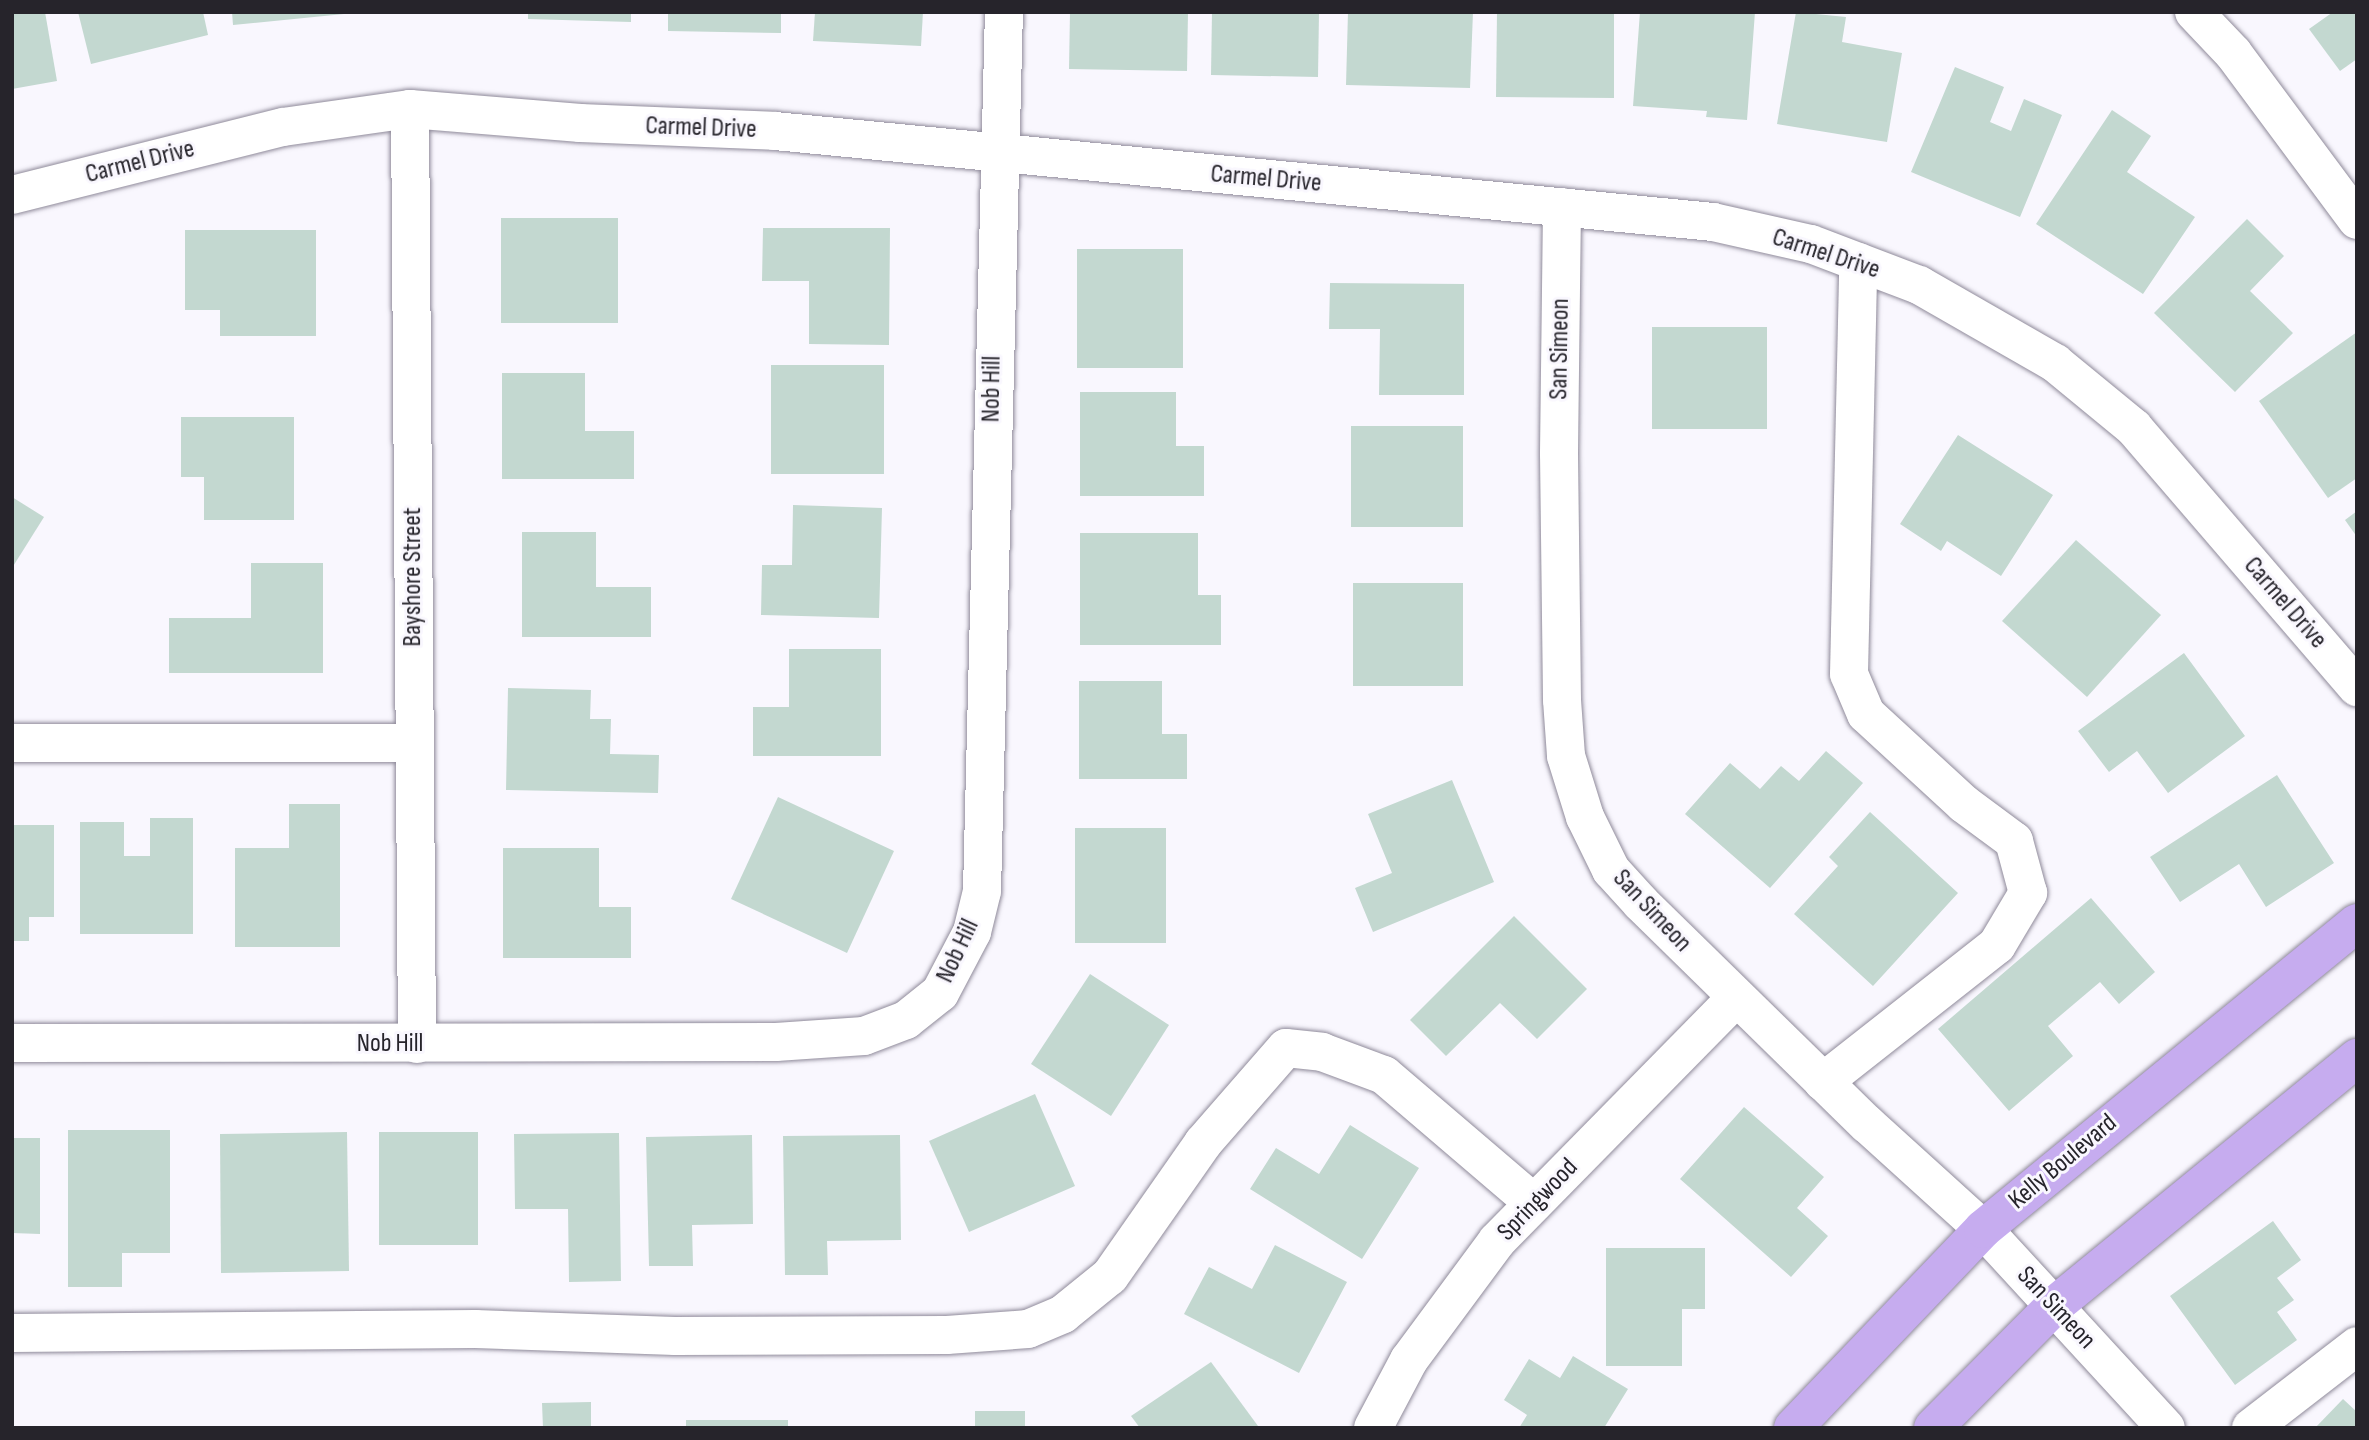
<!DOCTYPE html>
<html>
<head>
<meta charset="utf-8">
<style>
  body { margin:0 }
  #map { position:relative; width:2369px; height:1440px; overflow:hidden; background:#f9f7fe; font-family:"Sofia Sans Condensed",sans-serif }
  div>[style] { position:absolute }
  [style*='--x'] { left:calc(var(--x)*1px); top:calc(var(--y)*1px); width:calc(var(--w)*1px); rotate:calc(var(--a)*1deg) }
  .building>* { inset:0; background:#c3d8d0 }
  .roads { filter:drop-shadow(0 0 2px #8f8a9a) drop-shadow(0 0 2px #8f8a9a) }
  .minor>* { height:38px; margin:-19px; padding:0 19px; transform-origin:19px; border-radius:19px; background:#fff }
  .major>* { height:38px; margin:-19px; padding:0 19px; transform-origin:19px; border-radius:19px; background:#c6acef }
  span { translate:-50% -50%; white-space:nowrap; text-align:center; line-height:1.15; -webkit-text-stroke:6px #f9f7fe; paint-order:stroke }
  .street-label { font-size:26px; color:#26242b }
  .frame { position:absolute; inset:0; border:14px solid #26242b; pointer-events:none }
</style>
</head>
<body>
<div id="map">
  <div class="building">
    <i style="clip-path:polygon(12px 12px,45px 12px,57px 81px,12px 89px)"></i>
    <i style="clip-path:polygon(78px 12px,203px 12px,208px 35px,91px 64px)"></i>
    <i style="clip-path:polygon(232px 12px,344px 12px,344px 14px,233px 25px)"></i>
    <i style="clip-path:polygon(528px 12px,631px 12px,631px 22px,528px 19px)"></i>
    <i style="clip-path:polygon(668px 12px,781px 12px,781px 33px,668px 31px)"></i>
    <i style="clip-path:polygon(815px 12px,923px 12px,921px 46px,813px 41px)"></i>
    <i style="clip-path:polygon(1070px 12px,1188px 12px,1187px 71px,1069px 69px)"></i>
    <i style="clip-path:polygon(1212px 12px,1319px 12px,1318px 77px,1211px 75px)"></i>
    <i style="clip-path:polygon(1348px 12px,1473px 12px,1470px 88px,1346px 85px)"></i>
    <i style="clip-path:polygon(1497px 12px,1614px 12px,1614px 98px,1496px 97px)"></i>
    <i style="clip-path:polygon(1640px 12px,1755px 12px,1747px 120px,1706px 117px,1707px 111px,1633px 106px)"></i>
    <i style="clip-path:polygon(1796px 12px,1846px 17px,1842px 42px,1902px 53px,1887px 142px,1777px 124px)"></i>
    <i style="clip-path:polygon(2333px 12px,2357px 12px,2357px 59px,2340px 71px,2309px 29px)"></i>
    <i style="clip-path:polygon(1955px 67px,2004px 87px,1990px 122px,2011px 131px,2024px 99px,2062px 115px,2020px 217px,1911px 172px)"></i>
    <i style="clip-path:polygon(2112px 110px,2151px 136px,2127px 172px,2195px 217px,2143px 294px,2036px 224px)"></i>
    <i style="clip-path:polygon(501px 218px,618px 218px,618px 323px,501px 323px)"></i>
    <i style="clip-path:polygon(2247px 219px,2284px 256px,2250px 291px,2293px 333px,2235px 392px,2154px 313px)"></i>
    <i style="clip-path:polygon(763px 228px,890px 228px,889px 345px,809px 344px,809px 281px,762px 281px)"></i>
    <i style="clip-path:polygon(185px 230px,316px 230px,316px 336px,220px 336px,220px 310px,185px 310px)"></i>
    <i style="clip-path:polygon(1077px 249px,1183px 249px,1183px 368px,1077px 368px)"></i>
    <i style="clip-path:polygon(1330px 283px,1464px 284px,1464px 395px,1379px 395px,1380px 329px,1329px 329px)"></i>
    <i style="clip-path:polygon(1652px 327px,1767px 327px,1767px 429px,1652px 429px)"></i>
    <i style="clip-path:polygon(2357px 332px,2357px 478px,2328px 498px,2259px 401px)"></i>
    <i style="clip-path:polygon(771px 365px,884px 365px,884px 474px,771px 474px)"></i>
    <i style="clip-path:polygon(502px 373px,585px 373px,585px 431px,634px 431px,634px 479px,502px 479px)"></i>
    <i style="clip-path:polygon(1080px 392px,1176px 392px,1176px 446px,1204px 446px,1204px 496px,1080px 496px)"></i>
    <i style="clip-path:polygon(181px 417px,294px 417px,294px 520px,204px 520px,204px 477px,181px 477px)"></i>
    <i style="clip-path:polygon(1351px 426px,1463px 426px,1463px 527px,1351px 527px)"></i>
    <i style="clip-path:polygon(1958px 435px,2053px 495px,2001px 576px,1947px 541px,1941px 551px,1900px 524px)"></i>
    <i style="clip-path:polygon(12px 497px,44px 517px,12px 568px)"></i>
    <i style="clip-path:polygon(793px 505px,882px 508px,879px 618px,761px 615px,762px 565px,792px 565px)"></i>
    <i style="clip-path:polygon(2357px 511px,2357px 537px,2345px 520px)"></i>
    <i style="clip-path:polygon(522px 532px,596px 532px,596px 587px,651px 587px,651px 637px,522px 637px)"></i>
    <i style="clip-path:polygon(1080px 533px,1198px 533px,1198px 595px,1221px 595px,1221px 645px,1080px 645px)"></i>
    <i style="clip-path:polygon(2076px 540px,2161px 615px,2087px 697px,2002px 621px)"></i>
    <i style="clip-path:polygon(251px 563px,323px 563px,323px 673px,169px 673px,169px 618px,251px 618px)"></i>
    <i style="clip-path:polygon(1353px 583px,1463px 583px,1463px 686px,1353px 686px)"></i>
    <i style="clip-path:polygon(789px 649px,881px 649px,881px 756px,753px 756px,753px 707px,789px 707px)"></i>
    <i style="clip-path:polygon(2184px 653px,2245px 736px,2168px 793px,2137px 751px,2109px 772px,2078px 731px)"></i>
    <i style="clip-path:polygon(1079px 681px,1162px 681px,1162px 734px,1187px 734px,1187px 779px,1079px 779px)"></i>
    <i style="clip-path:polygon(508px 688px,591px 690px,590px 719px,611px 719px,610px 754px,659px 755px,658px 793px,506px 790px)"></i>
    <i style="clip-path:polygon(1826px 751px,1863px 783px,1770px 888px,1685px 814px,1730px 763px,1760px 789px,1781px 766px,1799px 781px)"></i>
    <i style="clip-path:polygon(2277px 775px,2334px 863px,2266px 907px,2239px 864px,2180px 902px,2150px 857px)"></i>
    <i style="clip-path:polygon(1452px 780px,1494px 882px,1373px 932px,1355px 888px,1392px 873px,1368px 814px)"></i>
    <i style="clip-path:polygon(778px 797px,894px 851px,847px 953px,731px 899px)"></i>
    <i style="clip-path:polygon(289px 804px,340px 804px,340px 947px,235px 947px,235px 848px,289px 848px)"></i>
    <i style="clip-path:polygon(1870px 812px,1958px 893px,1873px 986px,1794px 914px,1838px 866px,1829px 857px)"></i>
    <i style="clip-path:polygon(150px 818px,193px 818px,193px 934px,80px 934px,80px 822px,124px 822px,124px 856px,150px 856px)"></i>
    <i style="clip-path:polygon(12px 825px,54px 825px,54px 917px,29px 917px,29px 941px,12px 941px)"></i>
    <i style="clip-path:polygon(1075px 828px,1166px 828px,1166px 943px,1075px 943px)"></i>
    <i style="clip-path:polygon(503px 848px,599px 848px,599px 907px,631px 907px,631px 958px,503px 958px)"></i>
    <i style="clip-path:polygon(2091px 898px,2155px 972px,2119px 1004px,2100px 982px,2048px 1026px,2073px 1056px,2009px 1111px,1938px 1029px)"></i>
    <i style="clip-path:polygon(1514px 916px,1587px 989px,1537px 1039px,1500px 1003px,1446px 1056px,1410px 1020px)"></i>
    <i style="clip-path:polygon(1090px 974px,1169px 1025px,1111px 1116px,1031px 1064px)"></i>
    <i style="clip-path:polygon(1035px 1094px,1075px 1186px,969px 1232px,929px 1141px)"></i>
    <i style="clip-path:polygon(1744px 1107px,1824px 1177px,1797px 1208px,1828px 1236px,1791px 1277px,1680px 1179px)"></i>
    <i style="clip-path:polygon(1350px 1125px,1419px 1168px,1362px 1259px,1250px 1189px,1276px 1148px,1319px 1174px)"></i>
    <i style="clip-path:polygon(68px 1130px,170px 1130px,170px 1253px,122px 1253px,122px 1287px,68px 1287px)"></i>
    <i style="clip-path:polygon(347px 1132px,349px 1271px,221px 1273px,220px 1134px)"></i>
    <i style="clip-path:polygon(379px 1132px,478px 1132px,478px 1245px,379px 1245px)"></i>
    <i style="clip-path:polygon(619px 1133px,621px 1281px,569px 1282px,568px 1209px,515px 1209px,514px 1134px)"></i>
    <i style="clip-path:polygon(752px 1135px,753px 1224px,692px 1225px,693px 1266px,649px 1266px,646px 1137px)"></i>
    <i style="clip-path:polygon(900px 1135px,901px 1240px,827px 1241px,828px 1275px,785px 1275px,783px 1136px)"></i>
    <i style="clip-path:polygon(12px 1138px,40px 1138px,40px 1234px,12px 1233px)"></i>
    <i style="clip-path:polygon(2273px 1221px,2301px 1260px,2277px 1278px,2294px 1300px,2277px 1312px,2297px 1340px,2235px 1385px,2170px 1296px)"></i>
    <i style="clip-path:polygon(1275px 1245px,1347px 1282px,1299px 1373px,1184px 1314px,1209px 1267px,1252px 1289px)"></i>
    <i style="clip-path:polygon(1606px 1248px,1705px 1248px,1705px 1309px,1682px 1309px,1682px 1366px,1606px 1366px)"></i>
    <i style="clip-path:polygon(1573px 1356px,1628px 1389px,1604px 1428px,1519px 1428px,1527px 1415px,1504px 1400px,1529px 1359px,1560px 1378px)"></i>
    <i style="clip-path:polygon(1211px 1362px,1258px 1426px,1140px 1428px,1131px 1416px)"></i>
    <i style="clip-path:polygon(2343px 1399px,2357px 1412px,2357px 1428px,2315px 1428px)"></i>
    <i style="clip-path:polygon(591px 1402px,591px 1428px,543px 1428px,542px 1403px)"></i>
    <i style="clip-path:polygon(975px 1411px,1025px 1411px,1025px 1428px,975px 1428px)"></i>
    <i style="clip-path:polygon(686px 1420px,788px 1420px,788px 1428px,686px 1428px)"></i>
  </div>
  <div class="roads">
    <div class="minor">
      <i style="--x:2194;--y:12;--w:57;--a:46.4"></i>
      <i style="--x:2233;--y:53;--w:208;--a:53.4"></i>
      <i style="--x:410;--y:109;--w:935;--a:89.57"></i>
      <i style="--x:12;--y:195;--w:279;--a:-14.1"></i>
      <i style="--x:283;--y:127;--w:128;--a:-8.1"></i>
      <i style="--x:410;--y:109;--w:171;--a:4.7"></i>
      <i style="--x:580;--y:123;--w:195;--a:2.3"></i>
      <i style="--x:775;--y:131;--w:942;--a:5.54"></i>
      <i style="--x:1713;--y:222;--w:100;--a:12.7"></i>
      <i style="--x:1811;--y:244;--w:116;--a:20.8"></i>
      <i style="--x:1919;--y:285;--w:157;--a:29.8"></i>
      <i style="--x:2055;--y:363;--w:102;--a:39.4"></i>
      <i style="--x:2134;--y:428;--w:342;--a:49.3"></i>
      <i style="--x:1562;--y:207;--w:247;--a:90.7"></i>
      <i style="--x:1559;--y:454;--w:246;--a:89.3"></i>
      <i style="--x:1562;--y:700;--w:56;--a:85.9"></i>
      <i style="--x:1566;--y:756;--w:64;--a:72.7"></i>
      <i style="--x:1585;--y:817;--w:59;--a:63.9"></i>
      <i style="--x:1611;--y:870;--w:45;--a:47.7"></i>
      <i style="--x:1641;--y:903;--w:316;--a:44.4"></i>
      <i style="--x:1867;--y:1124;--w:156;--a:42.2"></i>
      <i style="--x:1983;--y:1229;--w:270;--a:47.4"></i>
      <i style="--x:12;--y:743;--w:403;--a:0"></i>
      <i style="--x:12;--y:1043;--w:764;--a:-0.07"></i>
      <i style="--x:776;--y:1042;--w:88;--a:-3.9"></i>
      <i style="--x:864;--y:1036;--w:45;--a:-20.9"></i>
      <i style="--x:906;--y:1020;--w:43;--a:-38.5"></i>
      <i style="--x:940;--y:993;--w:69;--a:-62.3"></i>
      <i style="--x:972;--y:932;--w:42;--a:-76.3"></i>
      <i style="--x:982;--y:891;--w:879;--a:-88.57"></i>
      <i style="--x:1823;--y:1082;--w:221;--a:-38.2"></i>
      <i style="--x:1997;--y:945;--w:61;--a:-59.2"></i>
      <i style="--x:2028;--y:893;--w:54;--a:-105.1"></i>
      <i style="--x:2014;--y:841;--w:62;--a:-143.5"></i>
      <i style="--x:1964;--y:804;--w:133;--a:-137.4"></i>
      <i style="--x:1866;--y:714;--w:43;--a:-113"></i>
      <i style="--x:1849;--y:674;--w:412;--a:-88.7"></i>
      <i style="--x:12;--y:1333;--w:463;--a:-0.5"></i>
      <i style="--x:475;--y:1329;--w:200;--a:2"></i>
      <i style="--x:675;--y:1336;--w:272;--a:-0.2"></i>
      <i style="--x:947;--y:1335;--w:81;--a:-4.2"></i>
      <i style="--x:1028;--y:1329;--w:38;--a:-23"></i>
      <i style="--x:1063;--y:1314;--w:60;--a:-39"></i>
      <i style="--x:1110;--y:1276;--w:162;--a:-55"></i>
      <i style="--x:1203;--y:1143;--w:126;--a:-48.9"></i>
      <i style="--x:1286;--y:1048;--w:36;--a:6"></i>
      <i style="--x:1322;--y:1052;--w:66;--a:20.4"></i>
      <i style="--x:1384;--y:1075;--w:197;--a:40.5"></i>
      <i style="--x:1373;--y:1428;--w:77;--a:-62.1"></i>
      <i style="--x:1409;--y:1360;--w:148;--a:-53.5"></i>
      <i style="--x:1497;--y:1241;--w:341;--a:-45.5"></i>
      <i style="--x:2251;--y:1428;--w:134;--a:-37.7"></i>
    </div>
    <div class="major">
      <i style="--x:1793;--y:1428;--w:275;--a:-46.3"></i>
      <i style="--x:1983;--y:1229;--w:483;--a:-39.3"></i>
      <i style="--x:1933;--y:1428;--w:172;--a:-45.2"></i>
      <i style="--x:2054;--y:1306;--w:392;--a:-39.3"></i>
    </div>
  </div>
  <div class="street-label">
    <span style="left:701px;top:128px;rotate:2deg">Carmel Drive</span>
    <span style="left:140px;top:162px;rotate:-14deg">Carmel Drive</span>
    <span style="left:1266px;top:179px;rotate:5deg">Carmel Drive</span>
    <span style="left:1826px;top:254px;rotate:18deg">Carmel Drive</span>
    <span style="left:1560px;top:349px;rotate:-89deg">San Simeon</span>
    <span style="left:992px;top:389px;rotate:-89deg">Nob Hill</span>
    <span style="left:413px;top:577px;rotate:-90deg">Bayshore Street</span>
    <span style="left:2285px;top:603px;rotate:49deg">Carmel Drive</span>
    <span style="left:1652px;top:911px;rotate:47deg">San Simeon</span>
    <span style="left:958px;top:951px;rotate:-65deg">Nob Hill</span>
    <span style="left:390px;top:1044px">Nob Hill</span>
    <span style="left:2063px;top:1162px;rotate:-40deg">Kelly Boulevard</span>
    <span style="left:1538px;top:1200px;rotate:-46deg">Springwood</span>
    <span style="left:2056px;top:1308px;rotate:47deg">San Simeon</span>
  </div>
  <div class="frame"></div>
</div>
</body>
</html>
